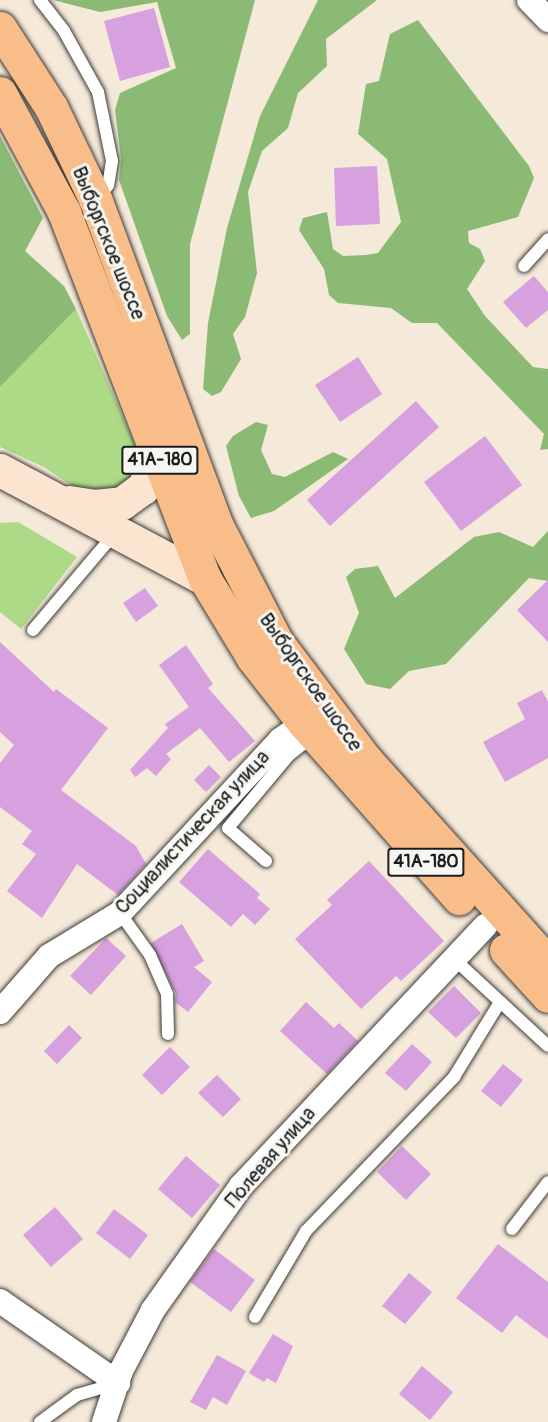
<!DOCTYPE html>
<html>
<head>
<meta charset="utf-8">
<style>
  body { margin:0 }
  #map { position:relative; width:548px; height:1422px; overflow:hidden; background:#f5e9d9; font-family:Pangolin,sans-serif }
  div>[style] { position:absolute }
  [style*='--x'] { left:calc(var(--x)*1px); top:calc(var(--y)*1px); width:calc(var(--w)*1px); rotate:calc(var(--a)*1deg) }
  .green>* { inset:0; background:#adda87 }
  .forest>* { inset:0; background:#8aba74 }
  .building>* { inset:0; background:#d7a0de }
  .roads { filter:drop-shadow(0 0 2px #3d3b38) drop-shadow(0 0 2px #3d3b38) }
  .lane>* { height:12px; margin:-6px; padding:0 6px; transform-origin:6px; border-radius:6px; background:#fff }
  .street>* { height:24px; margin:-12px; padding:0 12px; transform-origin:12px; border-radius:12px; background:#fff }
  .secondary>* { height:33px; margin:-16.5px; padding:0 16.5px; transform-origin:16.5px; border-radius:16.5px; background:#fce5d0 }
  .primary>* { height:33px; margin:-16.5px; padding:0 16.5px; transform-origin:16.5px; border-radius:16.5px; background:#f8bd89 }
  span { translate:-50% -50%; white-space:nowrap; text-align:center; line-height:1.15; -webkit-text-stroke:6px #f6f6f2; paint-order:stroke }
  .shield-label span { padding:2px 4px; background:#f6f6f2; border:2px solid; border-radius:4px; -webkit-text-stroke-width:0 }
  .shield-label { font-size:18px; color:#1c1c1c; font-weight:700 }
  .street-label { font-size:20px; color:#1c1c1c }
</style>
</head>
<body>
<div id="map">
  <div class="green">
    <i style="clip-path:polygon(76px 309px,140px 456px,138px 478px,127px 490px,84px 494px,44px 467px,0 447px,0 387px)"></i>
    <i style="clip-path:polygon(18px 522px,77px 557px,21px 629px,0 612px,0 523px)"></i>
  </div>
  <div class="forest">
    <i style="clip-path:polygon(53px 0,255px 0,190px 244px,190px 334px,182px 340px,167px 316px,119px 180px,121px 159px,115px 110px,120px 93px,176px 68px,157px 2px,100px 12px)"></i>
    <i style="clip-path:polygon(318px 0,377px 0,326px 39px,327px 66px,298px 93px,288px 128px,262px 151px,248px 192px,257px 273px,245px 317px,233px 334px,241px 359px,221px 392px,212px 396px,203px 389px,208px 323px,227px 228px,260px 116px)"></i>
    <i style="clip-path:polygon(418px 20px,529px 166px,534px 178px,518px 217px,468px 231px,469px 243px,480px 249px,485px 261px,467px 289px,485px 316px,533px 367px,548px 369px,548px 449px,540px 450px,544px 434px,437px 323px,412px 323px,391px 308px,338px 303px,329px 295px,324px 269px,299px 230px,303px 218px,327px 212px,333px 249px,343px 256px,366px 255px,378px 253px,401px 222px,387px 159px,358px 134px,366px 84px,379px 81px,390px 34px)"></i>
    <i style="clip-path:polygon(0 136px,43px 218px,25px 251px,64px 286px,76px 309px,0 387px)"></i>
    <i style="clip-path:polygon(256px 422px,268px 425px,261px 450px,272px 474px,285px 477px,333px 452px,348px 459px,274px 511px,251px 518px,239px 496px,226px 446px,233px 436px)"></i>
    <i style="clip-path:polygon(548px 531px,548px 581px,529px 578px,446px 664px,409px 671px,390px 689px,366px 684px,344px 649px,359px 613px,346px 577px,355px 569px,378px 566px,395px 598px,474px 537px,499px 532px,533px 547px)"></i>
  </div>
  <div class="building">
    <i style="clip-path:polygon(154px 8px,170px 67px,120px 81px,104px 21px)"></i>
    <i style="clip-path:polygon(377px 166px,380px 224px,336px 226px,334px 168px)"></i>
    <i style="clip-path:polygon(534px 276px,548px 292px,548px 310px,526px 328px,503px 302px)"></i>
    <i style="clip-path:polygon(358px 357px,382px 394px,340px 422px,315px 385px)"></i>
    <i style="clip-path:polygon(416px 401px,439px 427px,330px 526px,307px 500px)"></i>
    <i style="clip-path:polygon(485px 436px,522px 485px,461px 531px,424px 482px)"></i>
    <i style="clip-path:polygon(548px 580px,548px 642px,517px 610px)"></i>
    <i style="clip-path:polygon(145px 588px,158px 606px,136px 622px,123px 603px)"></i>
    <i style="clip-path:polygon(0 642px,54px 692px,56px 689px,108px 728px,61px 790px,136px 846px,146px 864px,118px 895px,77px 864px,42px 918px,7px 891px,36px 854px,22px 844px,32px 831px,0 807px,0 763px,14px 745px,0 732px)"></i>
    <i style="clip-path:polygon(186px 645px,213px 684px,208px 688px,255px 741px,229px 762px,200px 728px,166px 754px,171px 759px,156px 776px,147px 768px,135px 777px,130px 770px,168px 728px,165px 724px,189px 707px,159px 665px)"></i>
    <i style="clip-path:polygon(542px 690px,548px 702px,548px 758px,505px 782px,483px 742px,525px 719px,517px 703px)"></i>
    <i style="clip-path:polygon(209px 765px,221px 777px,206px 792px,194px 780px)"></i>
    <i style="clip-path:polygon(208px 849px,260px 894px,257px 898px,270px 909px,255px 925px,243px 914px,231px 927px,179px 882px)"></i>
    <i style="clip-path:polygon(369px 861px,444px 941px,401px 981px,396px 976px,361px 1009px,295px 939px,332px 905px,327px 900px)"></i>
    <i style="clip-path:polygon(182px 924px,204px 961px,194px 967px,212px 982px,188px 1012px,175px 1002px,176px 994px,151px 943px)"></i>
    <i style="clip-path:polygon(106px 938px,126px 956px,91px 995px,70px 976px)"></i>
    <i style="clip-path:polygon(454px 986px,481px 1013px,456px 1038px,428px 1012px)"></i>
    <i style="clip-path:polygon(306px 1002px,334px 1028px,339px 1023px,358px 1041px,327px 1074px,280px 1031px)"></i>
    <i style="clip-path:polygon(69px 1025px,82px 1038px,57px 1064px,44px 1051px)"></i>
    <i style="clip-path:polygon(412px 1044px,432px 1062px,406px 1091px,385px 1073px)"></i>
    <i style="clip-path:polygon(170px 1047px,190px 1067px,162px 1095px,142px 1075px)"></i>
    <i style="clip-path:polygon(503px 1064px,523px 1080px,501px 1107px,481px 1091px)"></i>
    <i style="clip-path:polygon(217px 1075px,241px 1099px,223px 1117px,198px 1093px)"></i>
    <i style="clip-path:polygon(402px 1146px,431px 1174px,406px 1200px,377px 1172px)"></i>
    <i style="clip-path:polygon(186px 1156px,220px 1185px,192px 1218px,158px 1189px)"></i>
    <i style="clip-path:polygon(55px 1207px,83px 1239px,51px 1267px,23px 1235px)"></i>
    <i style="clip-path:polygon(114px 1209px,148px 1235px,130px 1259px,96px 1233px)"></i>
    <i style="clip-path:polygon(498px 1244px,548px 1282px,548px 1339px,516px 1315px,502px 1333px,456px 1298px)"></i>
    <i style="clip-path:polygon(214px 1249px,255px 1280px,231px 1312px,190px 1282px)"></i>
    <i style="clip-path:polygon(409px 1273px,432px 1292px,405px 1324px,382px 1306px)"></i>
    <i style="clip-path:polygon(273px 1334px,293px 1346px,276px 1383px,267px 1378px,264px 1382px,249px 1373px)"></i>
    <i style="clip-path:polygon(217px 1355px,246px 1371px,227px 1405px,213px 1397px,206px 1410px,190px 1402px)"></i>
    <i style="clip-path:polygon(422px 1366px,453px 1392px,430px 1420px,399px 1394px)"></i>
  </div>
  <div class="roads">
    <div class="lane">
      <i style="--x:40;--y:0;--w:39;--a:52"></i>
      <i style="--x:64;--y:31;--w:70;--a:60.9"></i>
      <i style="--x:98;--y:92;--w:70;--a:78.5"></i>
      <i style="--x:112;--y:161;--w:24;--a:99"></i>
      <i style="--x:108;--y:185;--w:16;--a:125"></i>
      <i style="--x:524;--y:266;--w:36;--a:-48"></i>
      <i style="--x:33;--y:630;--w:127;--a:-49.8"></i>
      <i style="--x:266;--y:861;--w:50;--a:-139"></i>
      <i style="--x:228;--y:828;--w:95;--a:-50.1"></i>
      <i style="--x:289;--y:755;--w:31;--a:-38"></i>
      <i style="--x:120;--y:913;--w:52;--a:54.5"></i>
      <i style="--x:150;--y:955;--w:43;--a:66.4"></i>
      <i style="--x:167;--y:994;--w:40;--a:88.6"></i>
      <i style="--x:453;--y:958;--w:129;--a:42.8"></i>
      <i style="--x:512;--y:1229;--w:59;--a:-52.5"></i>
      <i style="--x:255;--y:1317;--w:100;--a:-59.3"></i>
      <i style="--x:306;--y:1231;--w:214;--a:-46.1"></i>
      <i style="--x:454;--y:1077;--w:88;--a:-58.5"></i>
      <i style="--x:40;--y:1422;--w:46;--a:-36.1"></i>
      <i style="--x:77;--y:1395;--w:43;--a:-16.3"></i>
    </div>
    <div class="street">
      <i style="--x:529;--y:0;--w:28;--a:46"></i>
      <i style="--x:0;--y:1012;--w:74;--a:-48.8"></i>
      <i style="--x:49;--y:956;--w:83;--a:-31.2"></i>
      <i style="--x:120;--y:913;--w:236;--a:-47.2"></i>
      <i style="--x:280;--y:740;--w:29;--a:-35"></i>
      <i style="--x:0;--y:1301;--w:144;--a:34.8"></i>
      <i style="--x:104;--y:1422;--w:54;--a:-71.6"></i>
      <i style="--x:121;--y:1371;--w:69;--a:-62.3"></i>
      <i style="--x:153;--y:1310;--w:152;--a:-54.6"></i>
      <i style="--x:241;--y:1186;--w:357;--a:-46.8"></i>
    </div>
    <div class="secondary">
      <i style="--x:0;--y:470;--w:232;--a:28"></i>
      <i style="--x:69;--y:502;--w:25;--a:9"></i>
      <i style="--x:94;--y:506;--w:28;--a:-6"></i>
      <i style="--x:122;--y:503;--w:26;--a:-36"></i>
      <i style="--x:143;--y:488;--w:35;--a:-65"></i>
    </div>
    <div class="primary">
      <i style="--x:0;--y:28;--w:94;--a:57.2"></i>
      <i style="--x:51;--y:107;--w:104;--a:64.4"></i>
      <i style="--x:96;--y:201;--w:347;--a:69.6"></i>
      <i style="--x:217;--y:526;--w:131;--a:62.7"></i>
      <i style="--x:277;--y:642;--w:148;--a:53"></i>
      <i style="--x:366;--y:760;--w:273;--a:48.1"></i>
      <i style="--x:0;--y:93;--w:135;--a:61.7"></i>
      <i style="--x:64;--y:212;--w:393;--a:69"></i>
      <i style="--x:205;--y:579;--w:92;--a:58.7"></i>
      <i style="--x:253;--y:658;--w:83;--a:51.9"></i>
      <i style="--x:304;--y:723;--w:234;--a:48.5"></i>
      <i style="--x:506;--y:950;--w:62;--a:47.6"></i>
    </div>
  </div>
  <div class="shield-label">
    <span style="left:160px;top:460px">41А-180</span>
    <span style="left:426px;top:862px">41А-180</span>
  </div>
  <div class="street-label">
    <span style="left:109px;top:243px;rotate:68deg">Выборгское шоссе</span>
    <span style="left:311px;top:682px;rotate:55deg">Выборгское шоссе</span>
    <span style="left:192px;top:832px;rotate:-47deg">Социалистическая улица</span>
    <span style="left:270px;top:1157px;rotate:-49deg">Полевая улица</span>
  </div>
</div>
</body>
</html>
